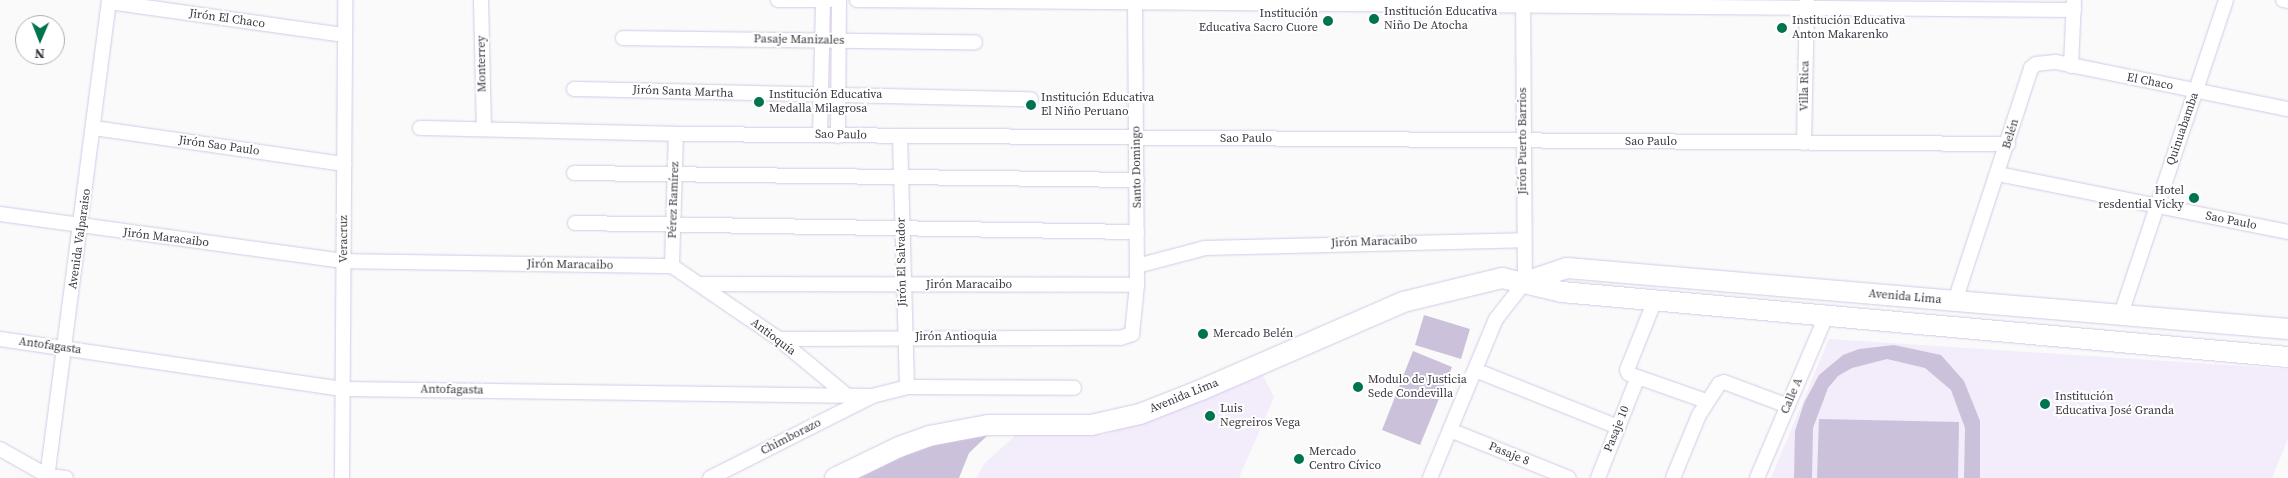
<!DOCTYPE html>
<html>
<head>
<meta charset="utf-8">
<style>
  body { margin:0 }
  #map { position:relative; width:2288px; height:478px; overflow:hidden; background:#fafafa; font-family:"Source Serif 4",serif }
  div>[style] { position:absolute }
  [style*='--x'] { left:calc(var(--x)*1px); top:calc(var(--y)*1px); width:calc(var(--w)*1px); rotate:calc(var(--a)*1deg) }
  .built>* { inset:0; background:#f2ecfb }
  .green>* { inset:0; background:#cbc1da }
  .roads { filter:drop-shadow(0 0 1px #d5c9e6) drop-shadow(0 0 1px #d5c9e6) }
  .street>* { height:14px; margin:-7px; padding:0 7px; transform-origin:7px; border-radius:7px; background:#fff }
  .secondary>* { height:20px; margin:-10px; padding:0 10px; transform-origin:10px; border-radius:10px; background:#fff }
  .dots>* { width:14px; height:14px; translate:-50% -50%; box-sizing:border-box; border:2px solid #fff; border-radius:50% }
  span { translate:-50% -50%; white-space:nowrap; text-align:center; line-height:1.15; -webkit-text-stroke:4px #fff; paint-order:stroke }
  .poi-label { font-size:12px; color:#3c3742 }
  .left { translate:0 -50%; text-align:left }
  .right { translate:-100% -50%; text-align:right }
  .street-label { font-size:12px; color:#3c3742 }
  .north { position:absolute; left:15px; top:15px; width:50px; height:50px; box-sizing:border-box; background:#fff; border:1px solid #b1afb3; border-radius:50%; rotate:181deg; font-size:14px; font-weight:700; line-height:20px; text-align:center; color:#3c3742 }
  .north::after { content:''; display:block; margin:auto; width:18px; height:22px; background:#00744f; clip-path:polygon(50% 0,100% 100%,50% 72%,0 100%) }
</style>
</head>
<body>
<div id="map">
  <div class="built">
    <i style="clip-path:polygon(1829px 339px,2288px 369px,2288px 439px,2272px 478px,1771px 478px)"></i>
    <i style="clip-path:polygon(1263px 375px,1274px 397px,1239px 478px,976px 478px,985px 463px,1016px 435px,1103px 435px)"></i>
  </div>
  <div class="green">
    <i style="clip-path:polygon(1424px 315px,1470px 329px,1461px 359px,1415px 345px)"></i>
    <i style="clip-path:polygon(1894px 345px,1941px 355px,1964px 381px,1980px 421px,1980px 478px,1964px 478px,1965px 428px,1951px 390px,1925px 368px,1887px 359px,1852px 368px,1838px 376px,1828px 388px,1813px 428px,1812px 478px,1794px 478px,1795px 431px,1804px 403px,1819px 375px,1843px 355px,1859px 349px)"></i>
    <i style="clip-path:polygon(1413px 351px,1452px 367px,1420px 445px,1382px 430px)"></i>
    <i style="clip-path:polygon(1819px 419px,1959px 422px,1958px 478px,1817px 478px)"></i>
    <i style="clip-path:polygon(989px 434px,969px 453px,959px 478px,843px 478px,916px 444px)"></i>
  </div>
  <div class="roads">
    <div class="street">
      <i style="--x:481;--y:0;--w:129;--a:88.7"></i>
      <i style="--x:778;--y:0;--w:52;--a:0"></i>
      <i style="--x:857;--y:0;--w:1217;--a:0.47"></i>
      <i style="--x:2283;--y:0;--w:5;--a:11"></i>
      <i style="--x:109;--y:2;--w:238;--a:8"></i>
      <i style="--x:623;--y:38;--w:352;--a:0.7"></i>
      <i style="--x:2071;--y:66;--w:66;--a:-87.4"></i>
      <i style="--x:574;--y:89;--w:457;--a:1.3"></i>
      <i style="--x:94;--y:128;--w:253;--a:8.2"></i>
      <i style="--x:420;--y:128;--w:256;--a:1.3"></i>
      <i style="--x:676;--y:134;--w:1332;--a:0.43"></i>
      <i style="--x:820;--y:135;--w:135;--a:-88.7"></i>
      <i style="--x:838;--y:136;--w:136;--a:-89.6"></i>
      <i style="--x:900;--y:136;--w:251;--a:88.4"></i>
      <i style="--x:1804;--y:143;--w:143;--a:-88.8"></i>
      <i style="--x:574;--y:173;--w:563;--a:0.71"></i>
      <i style="--x:1998;--y:174;--w:296;--a:11.3"></i>
      <i style="--x:0;--y:214;--w:347;--a:7.8"></i>
      <i style="--x:344;--y:261;--w:328;--a:0.9"></i>
      <i style="--x:672;--y:266;--w:130;--a:34.3"></i>
      <i style="--x:779;--y:339;--w:85;--a:39.7"></i>
      <i style="--x:575;--y:223;--w:562;--a:0.92"></i>
      <i style="--x:672;--y:266;--w:132;--a:-88.3"></i>
      <i style="--x:1137;--y:266;--w:70;--a:-14.8"></i>
      <i style="--x:1205;--y:248;--w:319;--a:-1.4"></i>
      <i style="--x:700;--y:284;--w:437;--a:0.1"></i>
      <i style="--x:1655;--y:300;--w:75;--a:111.8"></i>
      <i style="--x:1627;--y:370;--w:4;--a:63"></i>
      <i style="--x:1629;--y:374;--w:82;--a:19.3"></i>
      <i style="--x:1955;--y:301;--w:245;--a:-71.9"></i>
      <i style="--x:2031;--y:68;--w:6;--a:-39"></i>
      <i style="--x:2036;--y:64;--w:20;--a:-6"></i>
      <i style="--x:2056;--y:62;--w:237;--a:11.5"></i>
      <i style="--x:2121;--y:314;--w:331;--a:-71.5"></i>
      <i style="--x:0;--y:339;--w:348;--a:8.3"></i>
      <i style="--x:344;--y:389;--w:528;--a:0.76"></i>
      <i style="--x:872;--y:396;--w:36;--a:-14"></i>
      <i style="--x:907;--y:387;--w:167;--a:0.3"></i>
      <i style="--x:779;--y:339;--w:341;--a:-0.2"></i>
      <i style="--x:1120;--y:338;--w:13;--a:-18"></i>
      <i style="--x:1132;--y:334;--w:49;--a:-84.2"></i>
      <i style="--x:1137;--y:285;--w:285;--a:-90.4"></i>
      <i style="--x:1475;--y:370;--w:154;--a:21.7"></i>
      <i style="--x:1450;--y:430;--w:128;--a:22"></i>
      <i style="--x:0;--y:449;--w:55;--a:29.4"></i>
      <i style="--x:48;--y:476;--w:18;--a:6"></i>
      <i style="--x:47;--y:478;--w:482;--a:-82.6"></i>
      <i style="--x:342;--y:478;--w:478;--a:-89.6"></i>
      <i style="--x:710;--y:478;--w:182;--a:-26.8"></i>
      <i style="--x:1430;--y:478;--w:172;--a:-67.5"></i>
      <i style="--x:1496;--y:319;--w:47;--a:-51.9"></i>
      <i style="--x:1525;--y:282;--w:282;--a:-90.4"></i>
      <i style="--x:1598;--y:478;--w:106;--a:-68.5"></i>
      <i style="--x:1673;--y:478;--w:68;--a:-67.6"></i>
      <i style="--x:1699;--y:415;--w:37;--a:-57"></i>
      <i style="--x:1719;--y:384;--w:5;--a:-22"></i>
      <i style="--x:1724;--y:382;--w:68;--a:20.6"></i>
      <i style="--x:1757;--y:478;--w:178;--a:-66.9"></i>
    </div>
    <div class="secondary">
      <i style="--x:1525;--y:282;--w:44;--a:-18.4"></i>
      <i style="--x:1567;--y:268;--w:724;--a:4.84"></i>
      <i style="--x:835;--y:478;--w:71;--a:-25.8"></i>
      <i style="--x:899;--y:447;--w:32;--a:-20"></i>
      <i style="--x:929;--y:436;--w:60;--a:-10.6"></i>
      <i style="--x:988;--y:425;--w:103;--a:0"></i>
      <i style="--x:1091;--y:425;--w:50;--a:-12.7"></i>
      <i style="--x:1140;--y:414;--w:66;--a:-21.5"></i>
      <i style="--x:1201;--y:390;--w:220;--a:-23.5"></i>
      <i style="--x:1403;--y:302;--w:102;--a:-13.6"></i>
      <i style="--x:1502;--y:278;--w:62;--a:13.1"></i>
      <i style="--x:1562;--y:292;--w:729;--a:5.12"></i>
    </div>
  </div>
  <div class="dots">
    <i style="left:1374px;top:19px;background:#00744f"></i>
    <i style="left:1328px;top:21px;background:#00744f"></i>
    <i style="left:1782px;top:28px;background:#00744f"></i>
    <i style="left:759px;top:102px;background:#00744f"></i>
    <i style="left:1031px;top:105px;background:#00744f"></i>
    <i style="left:2194px;top:198px;background:#00744f"></i>
    <i style="left:1203px;top:334px;background:#00744f"></i>
    <i style="left:1358px;top:387px;background:#00744f"></i>
    <i style="left:2045px;top:404px;background:#00744f"></i>
    <i style="left:1210px;top:416px;background:#00744f"></i>
    <i style="left:1299px;top:459px;background:#00744f"></i>
  </div>
  <div class="poi-label">
    <span class="left" style="left:1384px;top:19px">Institución Educativa<br>Niño De Atocha</span>
    <span class="right" style="left:1318px;top:21px">Institución<br>Educativa Sacro Cuore</span>
    <span class="left" style="left:1792px;top:28px">Institución Educativa<br>Anton Makarenko</span>
    <span class="left" style="left:769px;top:102px">Institución Educativa<br>Medalla Milagrosa</span>
    <span class="left" style="left:1041px;top:105px">Institución Educativa<br>El Niño Peruano</span>
    <span class="right" style="left:2184px;top:198px">Hotel<br>resdential Vicky</span>
    <span class="left" style="left:1213px;top:334px">Mercado Belén</span>
    <span class="left" style="left:1368px;top:387px">Modulo de Justicia<br>Sede Condevilla</span>
    <span class="left" style="left:2055px;top:404px">Institución<br>Educativa José Granda</span>
    <span class="left" style="left:1220px;top:416px">Luis<br>Negreiros Vega</span>
    <span class="left" style="left:1309px;top:459px">Mercado<br>Centro Cívico</span>
  </div>
  <div class="street-label">
    <span style="left:227px;top:19px;rotate:8deg">Jirón El Chaco</span>
    <span style="left:799px;top:40px;rotate:1deg">Pasaje Manizales</span>
    <span style="left:482px;top:64px;rotate:-91deg">Monterrey</span>
    <span style="left:2150px;top:82px;rotate:11deg">El Chaco</span>
    <span style="left:1805px;top:86px;rotate:-89deg">Villa Rica</span>
    <span style="left:683px;top:92px;rotate:2deg">Jirón Santa Martha</span>
    <span style="left:2183px;top:129px;rotate:-71deg">Quinuabamba</span>
    <span style="left:2011px;top:134px;rotate:-73deg">Belén</span>
    <span style="left:841px;top:135px;rotate:1deg">Sao Paulo</span>
    <span style="left:1246px;top:139px">Sao Paulo</span>
    <span style="left:1523px;top:141px;rotate:-90deg">Jirón Puerto Barrios</span>
    <span style="left:1651px;top:142px">Sao Paulo</span>
    <span style="left:219px;top:146px;rotate:8deg">Jirón Sao Paulo</span>
    <span style="left:1137px;top:167px;rotate:-91deg">Santo Domingo</span>
    <span style="left:674px;top:200px;rotate:-88deg">Pérez Ramírez</span>
    <span style="left:2231px;top:221px;rotate:11deg">Sao Paulo</span>
    <span style="left:166px;top:238px;rotate:7deg">Jirón Maracaibo</span>
    <span style="left:80px;top:239px;rotate:-82deg">Avenida Valparaiso</span>
    <span style="left:344px;top:239px;rotate:-90deg">Veracruz</span>
    <span style="left:1374px;top:242px;rotate:-2deg">Jirón Maracaibo</span>
    <span style="left:902px;top:262px;rotate:-91deg">Jirón El Salvador</span>
    <span style="left:570px;top:265px;rotate:1deg">Jirón Maracaibo</span>
    <span style="left:969px;top:285px">Jirón Maracaibo</span>
    <span style="left:1905px;top:297px;rotate:5deg">Avenida Lima</span>
    <span style="left:773px;top:337px;rotate:37deg">Antioquía</span>
    <span style="left:956px;top:337px">Jirón Antioquia</span>
    <span style="left:50px;top:346px;rotate:8deg">Antofagasta</span>
    <span style="left:452px;top:390px;rotate:1deg">Antofagasta</span>
    <span style="left:1184px;top:396px;rotate:-22deg">Avenida Lima</span>
    <span style="left:1792px;top:396px;rotate:-67deg">Calle A</span>
    <span style="left:1617px;top:429px;rotate:-68deg">Pasaje 10</span>
    <span style="left:791px;top:437px;rotate:-27deg">Chimborazo</span>
    <span style="left:1509px;top:454px;rotate:22deg">Pasaje 8</span>
  </div>
  <div class="north">N</div>
</div>
</body>
</html>
